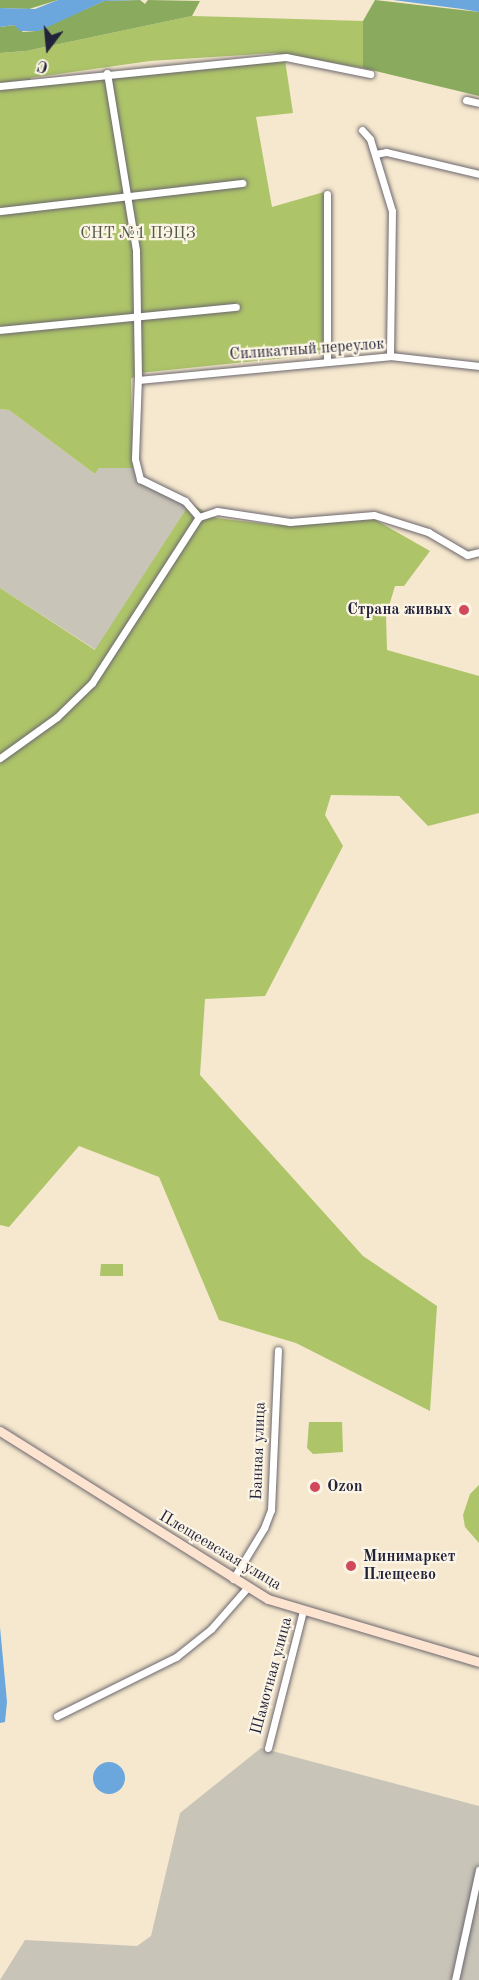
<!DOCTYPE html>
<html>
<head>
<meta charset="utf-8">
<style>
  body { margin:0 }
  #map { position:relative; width:479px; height:1980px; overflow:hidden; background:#f6e8ce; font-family:"Old Standard TT",serif }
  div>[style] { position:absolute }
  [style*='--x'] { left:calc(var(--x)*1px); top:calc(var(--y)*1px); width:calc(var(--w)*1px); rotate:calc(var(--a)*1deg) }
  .industrial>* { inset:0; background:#c8c4b8 }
  .green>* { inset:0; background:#adc469 }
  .forest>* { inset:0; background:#8aaa5d }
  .water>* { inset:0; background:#6ba7dc }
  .round { border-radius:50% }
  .roads { filter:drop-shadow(0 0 2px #6c676e) drop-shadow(0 0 2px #6c676e) }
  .street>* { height:7px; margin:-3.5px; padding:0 3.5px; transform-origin:3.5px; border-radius:3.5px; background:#fff }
  .secondary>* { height:9px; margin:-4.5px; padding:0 4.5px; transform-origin:4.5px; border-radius:4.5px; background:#fde4d1 }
  .dots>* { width:16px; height:16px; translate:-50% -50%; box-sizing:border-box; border:3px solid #fcf5e5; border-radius:50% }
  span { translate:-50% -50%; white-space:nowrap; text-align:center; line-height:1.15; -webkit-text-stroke:4.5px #fcf5e5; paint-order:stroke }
  .park-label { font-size:16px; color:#535b4b }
  .street-label { font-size:16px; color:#22223b }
  .poi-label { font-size:16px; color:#22223b; font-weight:700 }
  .right { translate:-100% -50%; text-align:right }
  .left { translate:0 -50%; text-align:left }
  .north { position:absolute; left:18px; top:18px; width:60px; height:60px; -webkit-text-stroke:4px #fcf5e5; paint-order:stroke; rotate:196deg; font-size:16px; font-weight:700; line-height:24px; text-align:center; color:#22223b }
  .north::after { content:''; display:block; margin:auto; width:21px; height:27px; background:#22223b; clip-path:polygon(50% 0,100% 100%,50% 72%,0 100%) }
</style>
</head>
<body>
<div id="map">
  <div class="industrial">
    <i style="clip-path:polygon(0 409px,9px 410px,95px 474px,99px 468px,133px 468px,139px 480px,190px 503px,96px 650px,0 588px)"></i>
    <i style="clip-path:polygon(261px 1748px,479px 1806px,479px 1980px,0 1980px,25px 1940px,137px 1946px,151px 1936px,180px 1813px)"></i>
  </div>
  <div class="green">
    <i style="clip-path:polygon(192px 16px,363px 21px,363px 68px,274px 53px,150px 61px,30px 78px,33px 84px,285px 60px,293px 113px,256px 117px,272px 207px,324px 192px,323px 354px,139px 373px,131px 379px,133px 468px,99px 468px,95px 474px,9px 410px,0 409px,0 53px,26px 51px)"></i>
    <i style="clip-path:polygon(190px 503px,216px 518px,274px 525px,374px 519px,430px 551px,404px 586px,395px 586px,386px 616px,387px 650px,479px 676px,479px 813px,428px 826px,399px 796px,331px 795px,325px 815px,343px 846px,265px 996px,205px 999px,200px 1075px,363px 1256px,437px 1306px,430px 1411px,296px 1343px,219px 1320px,159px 1177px,79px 1146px,9px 1227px,0 1225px,0 588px,95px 650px)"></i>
    <i style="clip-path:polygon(101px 1264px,123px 1264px,123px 1276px,100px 1276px)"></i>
    <i style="clip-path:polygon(309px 1422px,342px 1422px,343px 1452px,313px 1454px,307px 1448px)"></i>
    <i style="clip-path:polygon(479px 1485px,479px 1543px,465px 1527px,463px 1515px,470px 1494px)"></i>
  </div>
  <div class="forest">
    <i style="clip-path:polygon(0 0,58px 0,29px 9px,0 8px)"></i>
    <i style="clip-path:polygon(140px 0,145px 4px,148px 0,200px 1px,192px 16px,26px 51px,0 53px,0 27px,14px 25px,23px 32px,36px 31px,104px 1px)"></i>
    <i style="clip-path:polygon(375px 0,479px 12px,479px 96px,363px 68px,363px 21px)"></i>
  </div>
  <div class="water">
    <i style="clip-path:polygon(58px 0,140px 0,104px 1px,39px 31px,20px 31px,14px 25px,0 27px,0 8px,35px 9px)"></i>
    <i style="clip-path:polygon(393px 0,479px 0,479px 12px,462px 9px)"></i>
    <i style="clip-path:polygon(0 1627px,7px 1702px,5px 1722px,0 1723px)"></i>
    <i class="round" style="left:93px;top:1762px;width:32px;height:32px"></i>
  </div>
  <div class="roads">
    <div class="street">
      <i style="--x:107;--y:73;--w:180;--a:80.7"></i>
      <i style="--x:136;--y:251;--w:125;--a:89.1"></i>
      <i style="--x:138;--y:376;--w:83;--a:92.1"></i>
      <i style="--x:135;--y:459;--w:21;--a:76"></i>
      <i style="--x:140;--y:479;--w:50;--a:26.1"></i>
      <i style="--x:185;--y:501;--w:21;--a:49"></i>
      <i style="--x:0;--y:86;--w:287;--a:-5.8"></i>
      <i style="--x:286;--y:57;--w:86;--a:11.4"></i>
      <i style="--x:466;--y:100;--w:13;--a:13"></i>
      <i style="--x:362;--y:130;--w:12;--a:48"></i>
      <i style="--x:370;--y:139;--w:75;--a:73"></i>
      <i style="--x:392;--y:211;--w:145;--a:90.8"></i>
      <i style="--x:375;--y:154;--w:11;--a:-10"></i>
      <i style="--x:386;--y:152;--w:96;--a:13.3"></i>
      <i style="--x:327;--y:194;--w:168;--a:90"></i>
      <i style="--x:0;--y:211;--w:244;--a:-6.6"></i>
      <i style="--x:0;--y:330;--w:237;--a:-5.6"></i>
      <i style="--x:138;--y:380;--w:253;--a:-5.4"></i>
      <i style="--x:390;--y:356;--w:90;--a:6.4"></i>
      <i style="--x:199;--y:517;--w:19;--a:-18"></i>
      <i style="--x:217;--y:511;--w:74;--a:8.6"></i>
      <i style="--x:290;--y:522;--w:84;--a:-4.8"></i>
      <i style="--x:374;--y:515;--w:57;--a:17.5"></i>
      <i style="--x:428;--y:532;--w:45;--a:30.5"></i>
      <i style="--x:467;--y:555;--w:12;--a:-14"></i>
      <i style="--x:0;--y:758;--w:70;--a:-35.7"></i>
      <i style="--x:57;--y:717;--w:49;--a:-44.2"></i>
      <i style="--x:92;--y:683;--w:197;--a:-57.2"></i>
      <i style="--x:233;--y:1579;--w:60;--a:-58.7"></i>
      <i style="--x:264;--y:1528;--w:19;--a:-69"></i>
      <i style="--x:271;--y:1510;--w:160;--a:-87.5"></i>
      <i style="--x:57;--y:1716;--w:133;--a:-26.4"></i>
      <i style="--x:176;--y:1657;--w:45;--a:-38.7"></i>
      <i style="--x:211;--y:1629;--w:55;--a:-48.7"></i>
      <i style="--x:268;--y:1748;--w:141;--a:-75.7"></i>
      <i style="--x:455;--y:1980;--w:113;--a:-77.7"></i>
    </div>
    <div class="secondary">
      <i style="--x:0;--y:1431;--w:316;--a:32.1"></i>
      <i style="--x:268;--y:1599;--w:220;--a:16.6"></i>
    </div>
  </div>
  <div class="dots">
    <i style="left:464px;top:610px;background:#d1495b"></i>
    <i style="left:315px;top:1487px;background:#d1495b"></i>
    <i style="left:351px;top:1566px;background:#d1495b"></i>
  </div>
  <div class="park-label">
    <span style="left:138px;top:234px">СНТ №1 ПЭЦЗ</span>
  </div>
  <div class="street-label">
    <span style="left:307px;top:350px;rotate:-4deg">Силикатный переулок</span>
    <span style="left:259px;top:1451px;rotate:-88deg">Банная улица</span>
    <span style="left:220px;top:1551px;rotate:31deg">Плещеевская улица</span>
    <span style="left:272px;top:1676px;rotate:-75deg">Шамотная улица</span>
  </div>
  <div class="poi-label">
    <span class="right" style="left:452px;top:610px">Страна живых</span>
    <span class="left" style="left:327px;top:1487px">Ozon</span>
    <span class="left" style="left:363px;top:1566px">Минимаркет<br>Плещеево</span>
  </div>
  <div class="north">С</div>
</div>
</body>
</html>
